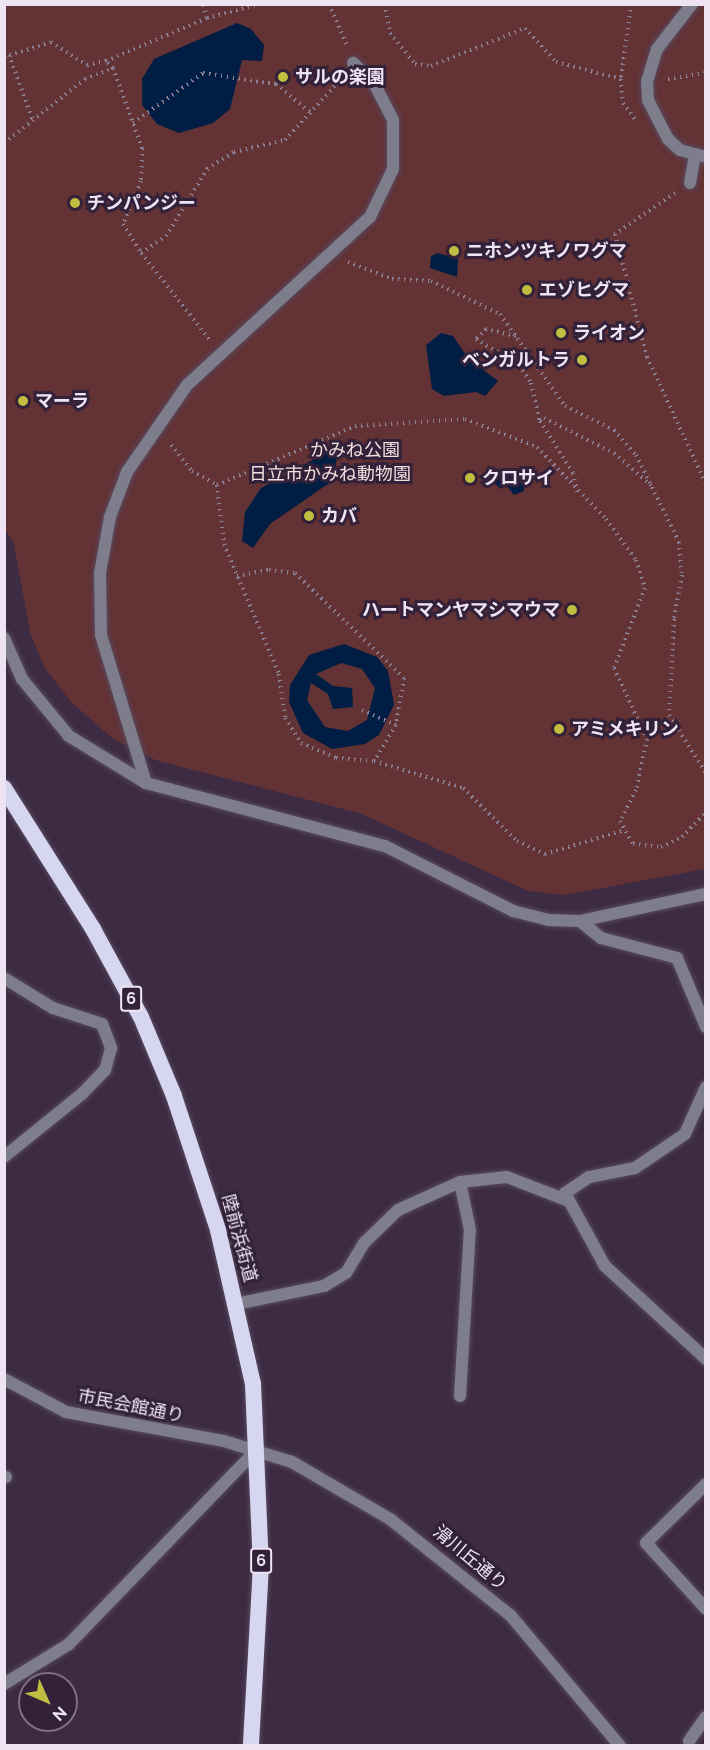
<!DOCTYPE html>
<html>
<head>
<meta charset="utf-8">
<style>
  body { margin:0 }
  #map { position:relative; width:710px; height:1750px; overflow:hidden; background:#3c2b43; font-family:Raleway,"Noto Sans JP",sans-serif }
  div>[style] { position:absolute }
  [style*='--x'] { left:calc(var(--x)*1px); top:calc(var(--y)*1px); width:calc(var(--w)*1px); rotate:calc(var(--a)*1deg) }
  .green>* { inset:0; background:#623235 }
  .water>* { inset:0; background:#001e44 }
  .path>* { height:4px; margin-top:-2px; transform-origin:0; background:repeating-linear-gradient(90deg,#8e8094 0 1.5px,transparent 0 6px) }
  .roads { filter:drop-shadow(0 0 2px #59495f) drop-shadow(0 0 2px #59495f) }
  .service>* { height:12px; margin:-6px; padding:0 6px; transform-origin:6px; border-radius:6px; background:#7d7d8b }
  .minor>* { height:12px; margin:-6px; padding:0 6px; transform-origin:6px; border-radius:6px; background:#7d7d8b }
  .tertiary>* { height:12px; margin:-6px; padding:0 6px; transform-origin:6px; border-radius:6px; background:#7d7d8b }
  .trunk>* { height:16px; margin:-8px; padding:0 8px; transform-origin:8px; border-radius:8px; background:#d6d6f0 }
  .dots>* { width:16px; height:16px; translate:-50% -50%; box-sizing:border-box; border:3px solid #322138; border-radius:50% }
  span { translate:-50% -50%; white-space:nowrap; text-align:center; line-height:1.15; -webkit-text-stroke:6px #322138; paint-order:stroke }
  .shield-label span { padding:2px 4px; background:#322138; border:2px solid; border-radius:4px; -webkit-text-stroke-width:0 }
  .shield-label { font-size:16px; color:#efe4f4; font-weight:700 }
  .poi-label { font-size:18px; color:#efe4f4; font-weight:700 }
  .left { translate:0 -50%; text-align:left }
  .right { translate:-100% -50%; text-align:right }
  .park-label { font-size:18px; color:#f2dede }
  .street-label { font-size:18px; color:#efe4f4 }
  .frame { position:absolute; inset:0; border:6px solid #efe4f4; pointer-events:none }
  .north { position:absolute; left:18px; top:1672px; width:60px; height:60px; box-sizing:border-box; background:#322138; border:2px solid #7e6f83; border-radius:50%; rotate:135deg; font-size:16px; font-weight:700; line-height:24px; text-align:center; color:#efe4f4 }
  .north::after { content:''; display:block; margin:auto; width:21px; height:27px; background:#bfbe41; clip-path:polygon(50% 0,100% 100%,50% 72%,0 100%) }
</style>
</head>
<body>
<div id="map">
  <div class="green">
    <i style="clip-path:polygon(4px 5px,705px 5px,705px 869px,565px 895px,528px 891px,362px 814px,155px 760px,112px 738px,71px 702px,44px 667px,30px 632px,14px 544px,5px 529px)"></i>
  </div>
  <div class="water">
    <i style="clip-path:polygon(237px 23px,251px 29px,264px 45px,262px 61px,242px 60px,230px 109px,213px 123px,179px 133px,157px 124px,142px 105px,142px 79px,154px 59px)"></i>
    <i style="clip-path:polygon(438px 253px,458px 259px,457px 277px,430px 268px,431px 256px)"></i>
    <i style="clip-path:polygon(441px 333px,453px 336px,468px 358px,498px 381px,485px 396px,476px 392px,444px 396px,432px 389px,426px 345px)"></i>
    <i style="clip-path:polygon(337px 447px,335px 479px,270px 524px,253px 548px,242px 541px,245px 512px,261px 488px)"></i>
    <i style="clip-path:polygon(492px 469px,523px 478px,524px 491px,514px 495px,506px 485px,501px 489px,490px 480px)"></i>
    <i style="clip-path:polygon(evenodd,344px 644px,377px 657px,388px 671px,394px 705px,379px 735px,365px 744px,332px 749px,303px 733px,289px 702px,290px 685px,309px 655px,344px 644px,341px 663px,362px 669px,375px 688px,367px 720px,348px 731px,325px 727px,307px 700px,311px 683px,328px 694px,333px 709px,353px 707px,352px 688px,333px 686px,316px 674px,341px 663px)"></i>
  </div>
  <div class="path">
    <i style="--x:329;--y:4;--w:45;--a:66.3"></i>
    <i style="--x:385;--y:4;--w:29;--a:80"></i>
    <i style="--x:390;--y:33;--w:40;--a:51"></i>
    <i style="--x:415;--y:64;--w:16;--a:7"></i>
    <i style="--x:431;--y:66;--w:101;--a:-22"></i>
    <i style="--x:525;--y:28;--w:46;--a:47.6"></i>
    <i style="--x:556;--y:62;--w:67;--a:14.7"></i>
    <i style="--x:631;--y:4;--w:76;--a:97.6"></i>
    <i style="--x:621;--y:79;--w:24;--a:85"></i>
    <i style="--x:623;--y:103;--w:21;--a:53"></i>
    <i style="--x:207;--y:18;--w:55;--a:-14.8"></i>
    <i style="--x:9;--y:55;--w:70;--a:70"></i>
    <i style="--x:4;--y:57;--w:49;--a:-17.7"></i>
    <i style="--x:51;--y:42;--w:43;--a:32.6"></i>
    <i style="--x:87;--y:65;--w:19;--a:-12"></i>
    <i style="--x:106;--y:61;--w:110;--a:-23.1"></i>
    <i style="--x:207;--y:18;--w:15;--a:-106"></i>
    <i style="--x:113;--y:68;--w:85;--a:70.1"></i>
    <i style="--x:142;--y:148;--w:33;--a:92"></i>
    <i style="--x:141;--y:181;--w:47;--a:112.7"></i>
    <i style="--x:123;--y:224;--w:34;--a:58"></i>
    <i style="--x:668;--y:79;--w:38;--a:-9"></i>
    <i style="--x:133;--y:123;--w:86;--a:-35.5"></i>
    <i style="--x:203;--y:73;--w:74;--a:8.6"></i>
    <i style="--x:276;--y:84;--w:45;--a:39.6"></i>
    <i style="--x:4;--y:143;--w:103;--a:-38.3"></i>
    <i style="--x:85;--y:79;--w:30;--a:-21"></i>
    <i style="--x:113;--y:68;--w:10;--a:-135"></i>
    <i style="--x:675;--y:193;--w:73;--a:145.7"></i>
    <i style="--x:615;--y:234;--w:127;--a:75.4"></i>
    <i style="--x:647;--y:357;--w:140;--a:65.1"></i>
    <i style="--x:348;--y:262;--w:47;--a:21.1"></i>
    <i style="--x:392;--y:279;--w:39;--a:3"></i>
    <i style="--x:431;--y:281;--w:76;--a:25.6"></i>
    <i style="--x:500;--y:314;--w:113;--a:54.8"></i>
    <i style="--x:565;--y:406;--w:55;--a:26.1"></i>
    <i style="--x:614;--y:430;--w:33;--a:49"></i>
    <i style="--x:636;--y:455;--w:97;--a:63.7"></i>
    <i style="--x:679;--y:542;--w:33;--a:85"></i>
    <i style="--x:682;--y:575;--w:45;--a:100.3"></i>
    <i style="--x:674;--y:619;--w:96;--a:93"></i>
    <i style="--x:669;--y:715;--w:69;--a:57.5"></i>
    <i style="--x:516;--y:336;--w:31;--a:-167"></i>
    <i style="--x:486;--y:329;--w:14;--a:135"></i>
    <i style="--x:476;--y:339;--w:50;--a:31.2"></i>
    <i style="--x:519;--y:365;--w:22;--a:56"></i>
    <i style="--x:531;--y:383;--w:39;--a:77"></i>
    <i style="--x:209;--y:339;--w:110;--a:-128.3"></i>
    <i style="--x:141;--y:253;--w:30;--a:-34"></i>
    <i style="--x:166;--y:236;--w:79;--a:-58.5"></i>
    <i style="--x:207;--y:169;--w:32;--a:-32"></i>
    <i style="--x:234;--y:152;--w:52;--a:-13.2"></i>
    <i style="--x:285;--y:140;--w:84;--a:-47.4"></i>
    <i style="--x:171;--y:445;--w:33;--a:51"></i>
    <i style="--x:192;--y:471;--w:29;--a:29"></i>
    <i style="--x:217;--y:485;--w:150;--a:-23.1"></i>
    <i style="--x:355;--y:426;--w:110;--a:-3.6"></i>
    <i style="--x:465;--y:419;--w:77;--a:21.3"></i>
    <i style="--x:537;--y:447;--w:100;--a:46.2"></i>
    <i style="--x:606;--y:519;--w:51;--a:53.8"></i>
    <i style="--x:636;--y:560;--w:29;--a:72"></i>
    <i style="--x:645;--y:588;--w:86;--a:111.2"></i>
    <i style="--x:614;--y:668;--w:78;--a:65.1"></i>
    <i style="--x:647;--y:739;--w:52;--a:102.2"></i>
    <i style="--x:636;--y:790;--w:35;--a:117"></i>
    <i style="--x:620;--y:821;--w:26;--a:61"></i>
    <i style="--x:633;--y:844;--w:28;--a:6"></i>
    <i style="--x:661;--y:847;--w:23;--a:-25"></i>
    <i style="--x:682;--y:837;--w:35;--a:-46"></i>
    <i style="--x:217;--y:485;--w:59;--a:83.2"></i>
    <i style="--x:224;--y:544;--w:141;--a:67.1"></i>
    <i style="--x:279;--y:674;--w:44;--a:82.2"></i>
    <i style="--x:285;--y:718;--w:30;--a:57"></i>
    <i style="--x:301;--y:743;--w:38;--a:23"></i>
    <i style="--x:336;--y:758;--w:38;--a:5"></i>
    <i style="--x:374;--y:761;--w:93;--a:16.9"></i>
    <i style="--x:463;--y:788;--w:76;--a:44.5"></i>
    <i style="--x:517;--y:841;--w:31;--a:25"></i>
    <i style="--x:545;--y:854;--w:84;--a:-16.7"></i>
    <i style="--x:577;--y:492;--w:19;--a:-102"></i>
    <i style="--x:573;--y:473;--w:62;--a:-122.4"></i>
    <i style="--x:540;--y:421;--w:5;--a:-37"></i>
    <i style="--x:544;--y:418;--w:78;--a:26.6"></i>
    <i style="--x:614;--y:453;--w:50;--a:41"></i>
    <i style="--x:237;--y:576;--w:33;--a:-11"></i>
    <i style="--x:269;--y:570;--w:26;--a:7"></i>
    <i style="--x:295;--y:573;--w:151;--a:43.9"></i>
    <i style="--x:404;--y:678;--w:48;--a:99.7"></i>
    <i style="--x:396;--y:725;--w:42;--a:121.4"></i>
    <i style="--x:362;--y:710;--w:37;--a:24"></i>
  </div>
  <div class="roads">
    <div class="service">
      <i style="--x:692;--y:4;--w:57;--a:127.9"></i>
      <i style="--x:657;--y:49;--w:34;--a:107"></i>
      <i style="--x:647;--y:81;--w:19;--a:87"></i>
      <i style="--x:648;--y:100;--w:44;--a:62.9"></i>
      <i style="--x:668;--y:139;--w:16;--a:43"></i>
      <i style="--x:680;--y:150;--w:27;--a:15"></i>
      <i style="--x:690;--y:183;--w:28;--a:-80"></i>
      <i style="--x:146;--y:783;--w:155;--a:-106.9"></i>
      <i style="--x:101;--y:635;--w:62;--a:-90.9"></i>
      <i style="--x:100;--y:573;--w:57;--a:-79.9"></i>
      <i style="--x:110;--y:517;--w:48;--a:-69.3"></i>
      <i style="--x:127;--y:472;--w:106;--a:-55.4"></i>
      <i style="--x:187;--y:385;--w:248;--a:-42.6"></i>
      <i style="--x:370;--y:217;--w:53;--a:-64.4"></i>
      <i style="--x:393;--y:169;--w:49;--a:-90"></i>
      <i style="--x:393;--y:120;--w:42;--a:-117.2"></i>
      <i style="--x:374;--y:83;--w:29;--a:-136"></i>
      <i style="--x:4;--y:1477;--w:2;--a:0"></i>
    </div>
    <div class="minor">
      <i style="--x:580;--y:921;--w:27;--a:39"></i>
      <i style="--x:601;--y:938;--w:79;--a:14.7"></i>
      <i style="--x:677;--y:958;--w:75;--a:67.2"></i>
      <i style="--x:4;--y:978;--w:57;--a:31.5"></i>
      <i style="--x:53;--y:1008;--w:52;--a:18.1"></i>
      <i style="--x:102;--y:1024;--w:26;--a:69"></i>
      <i style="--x:111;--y:1048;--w:23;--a:105"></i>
      <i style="--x:105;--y:1070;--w:32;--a:134"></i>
      <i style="--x:83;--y:1093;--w:102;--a:141"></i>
      <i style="--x:706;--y:1087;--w:51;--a:114.1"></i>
      <i style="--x:685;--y:1134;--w:60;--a:145.8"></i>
      <i style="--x:635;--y:1168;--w:47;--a:168.9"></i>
      <i style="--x:589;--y:1177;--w:29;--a:146"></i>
      <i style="--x:565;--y:1193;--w:83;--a:61.3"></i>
      <i style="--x:605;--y:1266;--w:137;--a:42.6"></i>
      <i style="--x:236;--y:1304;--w:90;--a:-11.6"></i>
      <i style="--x:324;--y:1286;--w:26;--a:-31"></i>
      <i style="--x:346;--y:1273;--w:35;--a:-59"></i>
      <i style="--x:364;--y:1243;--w:47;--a:-44.1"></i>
      <i style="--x:398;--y:1210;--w:68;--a:-24.3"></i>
      <i style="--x:460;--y:1182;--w:47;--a:-6.1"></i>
      <i style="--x:507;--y:1177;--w:66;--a:21.2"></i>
      <i style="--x:460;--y:1396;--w:166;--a:-86.6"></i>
      <i style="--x:470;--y:1230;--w:49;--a:-101.8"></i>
      <i style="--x:706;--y:1484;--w:84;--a:135.5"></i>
      <i style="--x:646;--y:1543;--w:89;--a:47.7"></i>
      <i style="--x:4;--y:1684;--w:76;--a:-31.6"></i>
      <i style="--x:69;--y:1644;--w:271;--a:-46"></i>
      <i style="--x:689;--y:1741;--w:29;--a:-55"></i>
    </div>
    <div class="tertiary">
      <i style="--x:4;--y:638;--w:45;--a:66.3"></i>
      <i style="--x:22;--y:679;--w:74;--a:50.5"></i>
      <i style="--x:69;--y:736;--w:90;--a:31.4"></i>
      <i style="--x:146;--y:783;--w:247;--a:14.8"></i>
      <i style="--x:385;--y:846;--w:144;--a:26.9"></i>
      <i style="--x:513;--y:911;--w:36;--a:14"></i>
      <i style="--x:548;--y:920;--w:32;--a:2"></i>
      <i style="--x:580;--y:921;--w:129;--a:-12.1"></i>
      <i style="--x:4;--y:1379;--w:70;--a:28"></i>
      <i style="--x:66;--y:1412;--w:161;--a:10.4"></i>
      <i style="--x:224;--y:1441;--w:71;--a:17.2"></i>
      <i style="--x:292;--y:1462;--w:113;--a:30.2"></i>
      <i style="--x:390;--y:1519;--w:155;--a:38.7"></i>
      <i style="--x:511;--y:1616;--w:170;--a:50"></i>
    </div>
    <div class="trunk">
      <i style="--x:4;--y:788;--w:167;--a:57.7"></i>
      <i style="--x:93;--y:929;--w:100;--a:61.4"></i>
      <i style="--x:141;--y:1017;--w:86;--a:67.3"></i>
      <i style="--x:174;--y:1096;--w:141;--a:71.8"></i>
      <i style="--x:218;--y:1230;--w:158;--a:77.2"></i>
      <i style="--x:253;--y:1384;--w:181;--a:87.5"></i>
      <i style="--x:261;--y:1565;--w:181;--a:93.2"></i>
    </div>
  </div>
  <div class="dots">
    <i style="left:283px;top:77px;background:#bfbe41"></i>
    <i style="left:75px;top:203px;background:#bfbe41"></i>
    <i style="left:454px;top:251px;background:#bfbe41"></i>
    <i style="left:527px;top:290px;background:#bfbe41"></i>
    <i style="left:561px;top:333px;background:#bfbe41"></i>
    <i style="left:582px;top:360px;background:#bfbe41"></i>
    <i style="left:23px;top:401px;background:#bfbe41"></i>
    <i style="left:470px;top:478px;background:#bfbe41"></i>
    <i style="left:309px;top:516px;background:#bfbe41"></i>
    <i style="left:572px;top:610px;background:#bfbe41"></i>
    <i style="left:559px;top:729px;background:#bfbe41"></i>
  </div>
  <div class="shield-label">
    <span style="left:131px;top:999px">6</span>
    <span style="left:261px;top:1561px">6</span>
  </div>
  <div class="poi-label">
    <span class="left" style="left:295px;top:77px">サルの楽園</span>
    <span class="left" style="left:87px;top:203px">チンパンジー</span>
    <span class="left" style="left:466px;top:251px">ニホンツキノワグマ</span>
    <span class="left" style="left:539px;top:290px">エゾヒグマ</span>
    <span class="left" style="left:573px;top:333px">ライオン</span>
    <span class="right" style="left:570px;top:360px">ベンガルトラ</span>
    <span class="left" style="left:35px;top:401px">マーラ</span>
    <span class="left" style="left:482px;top:478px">クロサイ</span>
    <span class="left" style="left:321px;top:516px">カバ</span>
    <span class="right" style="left:560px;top:610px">ハートマンヤマシマウマ</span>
    <span class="left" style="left:571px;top:729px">アミメキリン</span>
  </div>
  <div class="park-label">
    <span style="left:355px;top:450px">かみね公園</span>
    <span style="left:330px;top:474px">日立市かみね動物園</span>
  </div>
  <div class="street-label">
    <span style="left:239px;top:1238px;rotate:75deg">陸前浜街道</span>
    <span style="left:131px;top:1406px;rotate:11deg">市民会館通り</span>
    <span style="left:470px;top:1558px;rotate:40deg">滑川丘通り</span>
  </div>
  <div class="frame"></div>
  <div class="north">N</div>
</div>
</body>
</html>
